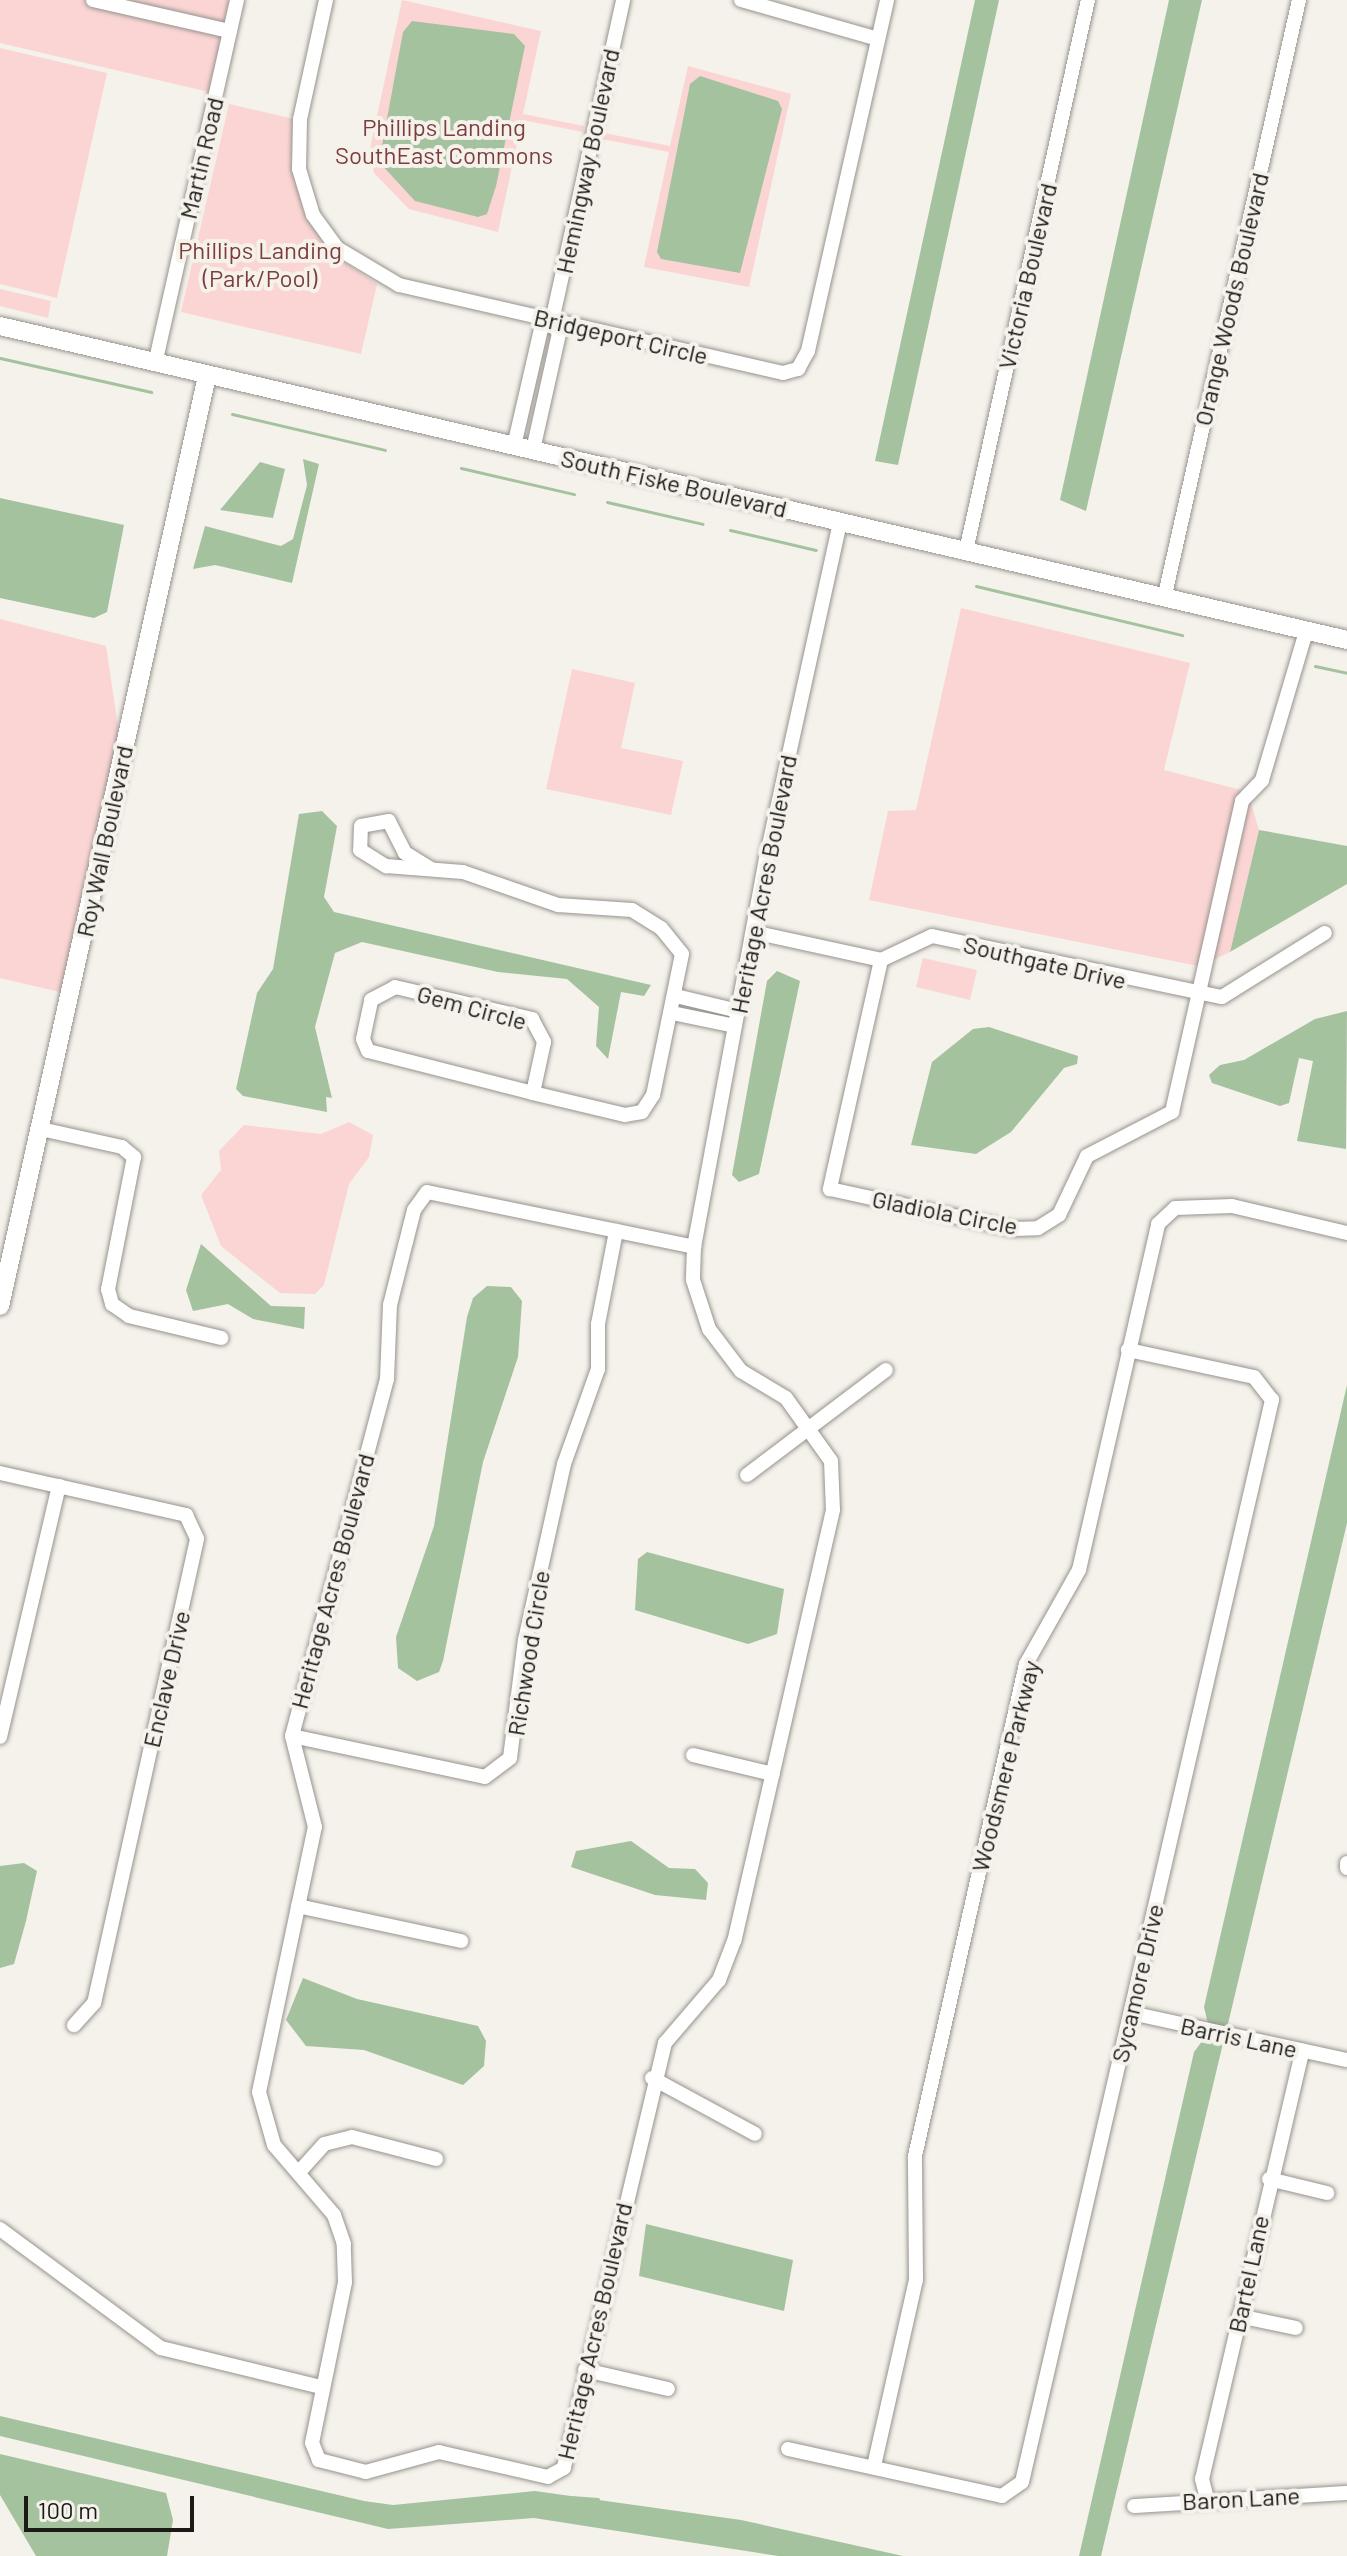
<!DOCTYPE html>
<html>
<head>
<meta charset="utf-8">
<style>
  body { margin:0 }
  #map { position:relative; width:1347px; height:2556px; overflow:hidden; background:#f5f1eb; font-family:Barlow,sans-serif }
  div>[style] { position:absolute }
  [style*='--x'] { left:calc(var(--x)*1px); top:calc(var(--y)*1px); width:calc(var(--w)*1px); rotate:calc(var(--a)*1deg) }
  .green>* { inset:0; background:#fad5d4 }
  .water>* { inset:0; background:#a5c29f }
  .stream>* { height:3px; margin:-1.5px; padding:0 1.5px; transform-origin:1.5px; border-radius:1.5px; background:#a5c29f }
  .roads { filter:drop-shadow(0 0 2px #96938d) drop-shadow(0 0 2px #96938d) }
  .street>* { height:14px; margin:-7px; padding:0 7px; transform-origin:7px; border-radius:7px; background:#fff }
  .secondary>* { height:18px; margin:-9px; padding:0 9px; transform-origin:9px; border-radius:9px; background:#fff }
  span { translate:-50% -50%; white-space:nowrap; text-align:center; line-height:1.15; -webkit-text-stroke:8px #f5f1eb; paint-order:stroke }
  .park-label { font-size:24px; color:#7c3d3e }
  .street-label { font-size:24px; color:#1b1a18 }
  .scale { position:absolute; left:24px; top:2496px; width:170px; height:36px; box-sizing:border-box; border:4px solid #1b1a18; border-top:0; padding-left:10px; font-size:24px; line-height:28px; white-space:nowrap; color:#1b1a18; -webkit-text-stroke:6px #f5f1eb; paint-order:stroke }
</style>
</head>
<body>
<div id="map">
  <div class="green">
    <i style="clip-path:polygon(0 0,230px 0,209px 92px,0 43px)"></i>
    <i style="clip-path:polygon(402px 0,541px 31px,523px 114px,584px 126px,583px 132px,522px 120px,498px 232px,409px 209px,374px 173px,370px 149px)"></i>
    <i style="clip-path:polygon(0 48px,107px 73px,57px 298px,0 284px)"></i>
    <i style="clip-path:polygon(688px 66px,791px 94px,749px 287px,644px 267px,669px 152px,602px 139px,604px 133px,670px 146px)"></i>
    <i style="clip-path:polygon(229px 104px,294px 119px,291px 165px,308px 219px,341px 260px,377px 284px,361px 354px,181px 312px)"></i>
    <i style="clip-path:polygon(0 289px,51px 301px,48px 318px,0 306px)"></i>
    <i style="clip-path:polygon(961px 608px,1190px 663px,1164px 770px,1241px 790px,1198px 966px,869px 900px,888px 811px,916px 810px)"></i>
    <i style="clip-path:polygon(0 619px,106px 646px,120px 740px,64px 993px,0 978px)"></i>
    <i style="clip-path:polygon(572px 669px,635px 683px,621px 748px,683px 761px,671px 815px,546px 789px)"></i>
    <i style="clip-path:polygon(1250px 800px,1259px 830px,1230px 952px,1213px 960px)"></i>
    <i style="clip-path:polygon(923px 958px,977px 970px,970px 1000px,916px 987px)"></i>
    <i style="clip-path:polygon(349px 1122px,373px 1135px,369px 1157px,349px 1184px,324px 1285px,315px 1294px,280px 1293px,221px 1246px,201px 1195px,221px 1170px,219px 1151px,244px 1125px,321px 1134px)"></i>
  </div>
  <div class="water">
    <i style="clip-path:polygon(975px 0,999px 0,898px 465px,875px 461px)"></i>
    <i style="clip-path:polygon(1169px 0,1202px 0,1086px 511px,1060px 500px)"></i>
    <i style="clip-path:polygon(412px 21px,514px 34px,525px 46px,496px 186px,487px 214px,478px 217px,415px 201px,379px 162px,403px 32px)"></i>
    <i style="clip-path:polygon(700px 76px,778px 101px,782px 109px,740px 273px,661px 259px,657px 252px,690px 84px)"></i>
    <i style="clip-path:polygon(303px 459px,319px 464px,292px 583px,215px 565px,193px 569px,205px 526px,281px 546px,293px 539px,307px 485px)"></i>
    <i style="clip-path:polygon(260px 462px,285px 469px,273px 518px,220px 510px)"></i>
    <i style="clip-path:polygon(0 498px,124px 525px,107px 612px,94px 618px,0 598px)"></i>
    <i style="clip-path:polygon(322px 811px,337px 826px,324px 897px,334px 912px,651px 985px,644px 996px,621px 992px,608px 1059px,596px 1046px,599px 1007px,567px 979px,498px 972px,362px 942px,335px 953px,315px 1027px,332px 1098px,326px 1097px,327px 1112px,243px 1096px,236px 1089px,257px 993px,273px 969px,299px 814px)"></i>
    <i style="clip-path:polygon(1259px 830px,1347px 846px,1347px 884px,1230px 952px)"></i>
    <i style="clip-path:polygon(777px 971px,800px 981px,759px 1174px,739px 1182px,732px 1175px,767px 981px)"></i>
    <i style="clip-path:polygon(1347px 1011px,1346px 1149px,1297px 1141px,1313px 1061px,1299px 1058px,1289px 1103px,1280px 1106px,1212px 1083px,1209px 1075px,1220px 1065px,1244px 1060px,1315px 1019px)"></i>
    <i style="clip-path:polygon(989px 1027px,1078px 1056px,1077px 1064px,1064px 1068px,1011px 1132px,976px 1154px,911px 1145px,932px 1062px,973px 1029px)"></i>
    <i style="clip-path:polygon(201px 1244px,271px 1306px,305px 1307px,304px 1329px,253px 1319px,228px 1304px,193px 1311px,186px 1290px)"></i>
    <i style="clip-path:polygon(487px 1286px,511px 1287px,522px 1301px,518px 1357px,483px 1462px,443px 1661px,439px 1672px,417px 1681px,398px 1668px,396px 1637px,434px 1526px,467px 1317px,473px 1298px)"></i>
    <i style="clip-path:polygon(1347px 1385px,1347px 1523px,1227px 2028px,1208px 2024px,1204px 2007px)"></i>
    <i style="clip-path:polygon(647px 1552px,784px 1589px,777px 1634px,748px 1644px,635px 1610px,638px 1559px)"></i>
    <i style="clip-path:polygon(631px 1841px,669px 1868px,695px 1869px,708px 1883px,706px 1900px,655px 1895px,571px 1867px,576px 1851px)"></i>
    <i style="clip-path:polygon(24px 1863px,37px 1871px,26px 1921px,14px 1964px,0 1968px,0 1866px)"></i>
    <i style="clip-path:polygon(303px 1978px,357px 1999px,478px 2026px,486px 2041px,484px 2066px,463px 2085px,364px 2050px,306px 2046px,286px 2020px)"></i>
    <i style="clip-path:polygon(1206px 2036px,1224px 2039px,1101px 2556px,1079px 2556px,1194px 2052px)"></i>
    <i style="clip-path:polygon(646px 2224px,793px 2260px,784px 2311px,639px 2276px)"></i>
    <i style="clip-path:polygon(0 2416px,364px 2501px,393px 2505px,535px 2491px,741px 2520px,903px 2556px,778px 2556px,534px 2518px,388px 2529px,0 2436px)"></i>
    <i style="clip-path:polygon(0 2454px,166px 2493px,173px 2520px,167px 2556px,36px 2556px,0 2495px)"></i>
  </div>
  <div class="stream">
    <i style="--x:0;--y:358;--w:155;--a:12.7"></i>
    <i style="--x:232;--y:414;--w:157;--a:13.2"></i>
    <i style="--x:461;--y:468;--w:116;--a:13"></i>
    <i style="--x:607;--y:502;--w:98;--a:12.9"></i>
    <i style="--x:730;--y:530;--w:88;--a:13.1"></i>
    <i style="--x:976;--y:586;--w:212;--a:13.4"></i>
    <i style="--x:1315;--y:666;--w:33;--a:12"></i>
    <i style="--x:570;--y:2497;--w:28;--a:4"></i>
  </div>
  <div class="roads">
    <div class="street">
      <i style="--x:93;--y:0;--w:140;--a:12.8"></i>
      <i style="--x:326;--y:0;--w:122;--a:102.3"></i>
      <i style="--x:300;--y:119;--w:50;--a:91.1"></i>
      <i style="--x:299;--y:169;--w:48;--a:73.1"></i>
      <i style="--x:313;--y:215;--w:41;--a:54"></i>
      <i style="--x:337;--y:248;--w:72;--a:30.8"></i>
      <i style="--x:399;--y:285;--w:394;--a:12.9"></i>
      <i style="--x:783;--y:373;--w:16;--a:-15"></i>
      <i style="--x:798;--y:369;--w:21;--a:-61"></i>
      <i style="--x:808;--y:351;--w:360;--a:-77.3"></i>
      <i style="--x:741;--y:0;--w:142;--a:15.9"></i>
      <i style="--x:155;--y:364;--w:373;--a:-77.3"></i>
      <i style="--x:514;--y:446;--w:120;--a:-77"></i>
      <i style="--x:541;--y:329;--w:14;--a:-36"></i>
      <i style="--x:552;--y:321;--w:329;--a:-77.5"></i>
      <i style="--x:533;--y:450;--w:119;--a:-77.4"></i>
      <i style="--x:559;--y:334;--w:15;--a:-118"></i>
      <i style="--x:966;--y:551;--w:564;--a:-77.52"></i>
      <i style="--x:1164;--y:599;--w:614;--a:-77.3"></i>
      <i style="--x:431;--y:869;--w:31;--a:-148"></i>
      <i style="--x:405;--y:853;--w:36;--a:-117"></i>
      <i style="--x:389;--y:821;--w:28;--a:170"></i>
      <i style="--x:361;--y:826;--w:24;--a:92"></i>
      <i style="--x:360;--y:850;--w:31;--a:32"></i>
      <i style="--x:386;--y:866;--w:77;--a:4.5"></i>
      <i style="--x:463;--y:872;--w:101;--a:19.2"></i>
      <i style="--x:558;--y:905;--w:74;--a:3.9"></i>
      <i style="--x:632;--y:910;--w:34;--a:32"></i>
      <i style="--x:661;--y:928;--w:33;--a:51"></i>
      <i style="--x:682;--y:954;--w:144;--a:101.6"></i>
      <i style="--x:653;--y:1095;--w:20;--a:123"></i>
      <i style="--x:642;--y:1112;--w:17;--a:170"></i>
      <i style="--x:625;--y:1115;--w:95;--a:-166.6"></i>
      <i style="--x:753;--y:932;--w:131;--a:12.3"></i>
      <i style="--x:881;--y:960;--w:56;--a:-25.2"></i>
      <i style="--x:932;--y:936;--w:296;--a:11.9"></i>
      <i style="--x:1222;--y:997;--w:121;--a:-31.9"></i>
      <i style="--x:881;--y:960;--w:235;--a:102.6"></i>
      <i style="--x:830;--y:1189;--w:188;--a:12.3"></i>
      <i style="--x:1014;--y:1229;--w:24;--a:-2"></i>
      <i style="--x:1038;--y:1228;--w:25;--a:-32"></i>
      <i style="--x:1059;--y:1215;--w:65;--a:-64.6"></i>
      <i style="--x:1087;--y:1156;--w:96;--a:-27.4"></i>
      <i style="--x:1172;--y:1112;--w:319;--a:-77.3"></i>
      <i style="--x:1242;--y:801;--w:29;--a:-46"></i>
      <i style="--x:1262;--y:780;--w:155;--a:-73.5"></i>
      <i style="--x:395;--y:987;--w:141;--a:13.1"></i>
      <i style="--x:532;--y:1019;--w:26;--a:62"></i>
      <i style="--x:544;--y:1042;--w:52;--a:102.2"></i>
      <i style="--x:533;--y:1093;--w:170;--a:-165.7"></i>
      <i style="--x:368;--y:1051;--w:13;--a:-113"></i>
      <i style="--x:363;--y:1039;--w:40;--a:-78"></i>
      <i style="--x:371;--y:1000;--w:27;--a:-28"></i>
      <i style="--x:676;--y:996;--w:64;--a:13.6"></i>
      <i style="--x:672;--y:1013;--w:64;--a:11.7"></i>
      <i style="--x:41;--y:1129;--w:83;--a:12.5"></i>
      <i style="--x:122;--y:1147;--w:16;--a:40"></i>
      <i style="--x:134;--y:1157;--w:135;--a:101.1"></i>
      <i style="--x:108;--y:1289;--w:16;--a:75"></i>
      <i style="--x:112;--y:1304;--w:21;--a:35"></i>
      <i style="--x:129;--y:1316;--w:95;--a:13.4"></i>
      <i style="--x:427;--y:1192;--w:273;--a:11.6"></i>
      <i style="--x:694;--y:1247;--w:33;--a:92"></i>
      <i style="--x:693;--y:1280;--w:52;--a:71.9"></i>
      <i style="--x:709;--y:1329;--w:53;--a:52.7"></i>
      <i style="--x:741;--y:1371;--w:52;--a:31"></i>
      <i style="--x:786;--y:1398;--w:77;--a:54.5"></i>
      <i style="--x:831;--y:1461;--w:49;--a:87.7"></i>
      <i style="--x:833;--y:1510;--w:442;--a:102.9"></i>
      <i style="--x:734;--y:1941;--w:42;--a:111"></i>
      <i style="--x:719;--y:1980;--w:83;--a:130.6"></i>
      <i style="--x:665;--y:2043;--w:437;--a:103.4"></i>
      <i style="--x:564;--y:2468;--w:18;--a:151"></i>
      <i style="--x:548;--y:2477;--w:112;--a:-167.1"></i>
      <i style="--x:439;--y:2452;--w:76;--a:164.7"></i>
      <i style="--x:366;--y:2472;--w:49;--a:-165.7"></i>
      <i style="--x:319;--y:2460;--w:18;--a:-112"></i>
      <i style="--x:312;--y:2443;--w:164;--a:-78.4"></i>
      <i style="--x:345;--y:2282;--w:38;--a:-92"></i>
      <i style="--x:344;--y:2244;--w:31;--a:-109"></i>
      <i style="--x:334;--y:2215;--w:92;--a:-130.6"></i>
      <i style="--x:274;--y:2145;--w:55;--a:-105.8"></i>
      <i style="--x:259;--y:2092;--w:271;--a:-78.1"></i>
      <i style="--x:315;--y:1827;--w:94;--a:-104.2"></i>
      <i style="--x:292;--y:1736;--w:369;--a:-75.1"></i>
      <i style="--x:387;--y:1379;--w:74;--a:-87.7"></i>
      <i style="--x:390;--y:1305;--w:98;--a:-75.8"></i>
      <i style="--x:414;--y:1210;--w:22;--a:-54"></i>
      <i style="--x:694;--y:1247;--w:395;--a:-79.5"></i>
      <i style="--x:766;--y:859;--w:345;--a:-77.6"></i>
      <i style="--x:0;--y:1473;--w:191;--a:12.7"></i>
      <i style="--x:186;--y:1515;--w:26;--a:65"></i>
      <i style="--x:197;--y:1539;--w:475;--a:102.5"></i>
      <i style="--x:94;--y:2003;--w:30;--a:132"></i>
      <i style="--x:747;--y:1475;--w:174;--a:-37.1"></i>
      <i style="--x:292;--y:1736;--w:197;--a:12"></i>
      <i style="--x:485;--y:1777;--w:31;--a:-37"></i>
      <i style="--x:510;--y:1758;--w:119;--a:-82.8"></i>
      <i style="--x:525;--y:1640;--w:180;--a:-77.5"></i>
      <i style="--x:564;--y:1464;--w:101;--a:-70.3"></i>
      <i style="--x:598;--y:1369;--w:45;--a:-90"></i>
      <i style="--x:598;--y:1324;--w:95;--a:-79"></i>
      <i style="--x:0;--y:1737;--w:258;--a:-76.8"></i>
      <i style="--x:693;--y:1755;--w:82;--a:13.4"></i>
      <i style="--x:1347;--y:1863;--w:5;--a:90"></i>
      <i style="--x:298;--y:1906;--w:167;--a:12.1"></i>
      <i style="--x:1131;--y:2013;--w:221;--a:12.3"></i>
      <i style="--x:652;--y:2078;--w:117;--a:28.5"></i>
      <i style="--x:300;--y:2171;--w:36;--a:-48"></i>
      <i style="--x:324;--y:2144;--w:29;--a:-14"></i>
      <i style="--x:352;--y:2137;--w:87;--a:14.7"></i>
      <i style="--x:1269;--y:2179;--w:60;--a:13.6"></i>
      <i style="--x:0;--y:2229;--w:200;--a:36.5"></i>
      <i style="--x:161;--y:2348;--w:165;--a:13.7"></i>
      <i style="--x:1239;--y:2316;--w:58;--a:11.9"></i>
      <i style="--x:585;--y:2370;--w:85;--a:12.9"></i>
      <i style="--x:788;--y:2449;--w:219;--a:12.4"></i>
      <i style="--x:1002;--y:2496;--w:24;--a:-35"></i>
      <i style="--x:1022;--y:2482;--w:1111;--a:-76.99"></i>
      <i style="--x:1272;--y:1400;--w:29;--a:-128"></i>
      <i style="--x:1254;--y:1377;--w:129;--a:-167.9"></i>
      <i style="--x:874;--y:2466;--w:191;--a:-77.3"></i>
      <i style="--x:916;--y:2280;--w:124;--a:-90.5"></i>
      <i style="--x:915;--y:2156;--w:504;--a:-77.29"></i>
      <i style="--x:1026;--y:1664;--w:108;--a:-60.6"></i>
      <i style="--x:1079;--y:1570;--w:355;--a:-77.1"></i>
      <i style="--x:1158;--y:1224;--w:23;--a:-43"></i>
      <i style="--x:1175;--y:1208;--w:57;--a:-2"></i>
      <i style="--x:1232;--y:1206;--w:118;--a:13.2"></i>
      <i style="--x:1207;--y:2499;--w:21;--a:-104"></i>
      <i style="--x:1202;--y:2479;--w:440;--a:-76.8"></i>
      <i style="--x:1134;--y:2506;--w:213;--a:-3.5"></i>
    </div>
    <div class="secondary">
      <i style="--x:0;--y:326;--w:1383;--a:13.12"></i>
      <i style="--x:0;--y:1306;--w:953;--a:-77.45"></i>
    </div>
  </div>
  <div class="park-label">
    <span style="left:444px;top:141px">Phillips Landing<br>SouthEast Commons</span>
    <span style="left:260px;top:264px">Phillips Landing<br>(Park/Pool)</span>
  </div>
  <div class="street-label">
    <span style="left:201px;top:158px;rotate:-77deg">Martin Road</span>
    <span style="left:587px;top:161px;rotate:-78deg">Hemingway Boulevard</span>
    <span style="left:1027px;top:276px;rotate:-77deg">Victoria Boulevard</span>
    <span style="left:1231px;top:299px;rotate:-77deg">Orange Woods Boulevard</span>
    <span style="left:621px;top:336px;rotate:13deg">Bridgeport Circle</span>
    <span style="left:674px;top:483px;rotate:13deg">South Fiske Boulevard</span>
    <span style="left:104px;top:841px;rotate:-78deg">Roy Wall Boulevard</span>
    <span style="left:763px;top:884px;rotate:-79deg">Heritage Acres Boulevard</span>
    <span style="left:1045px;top:962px;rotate:13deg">Southgate Drive</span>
    <span style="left:472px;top:1007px;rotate:15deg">Gem Circle</span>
    <span style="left:945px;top:1212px;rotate:11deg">Gladiola Circle</span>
    <span style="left:332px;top:1581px;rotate:-75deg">Heritage Acres Boulevard</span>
    <span style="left:528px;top:1653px;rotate:-81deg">Richwood Circle</span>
    <span style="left:166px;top:1679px;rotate:-77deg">Enclave Drive</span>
    <span style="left:1005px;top:1766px;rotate:-76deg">Woodsmere Parkway</span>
    <span style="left:1137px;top:1983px;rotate:-77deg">Sycamore Drive</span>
    <span style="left:1239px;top:2037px;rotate:12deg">Barris Lane</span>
    <span style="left:1248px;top:2274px;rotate:-78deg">Bartel Lane</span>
    <span style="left:594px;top:2331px;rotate:-77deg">Heritage Acres Boulevard</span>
    <span style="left:1241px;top:2498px;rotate:-3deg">Baron Lane</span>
  </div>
  <div class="scale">100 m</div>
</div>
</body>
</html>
